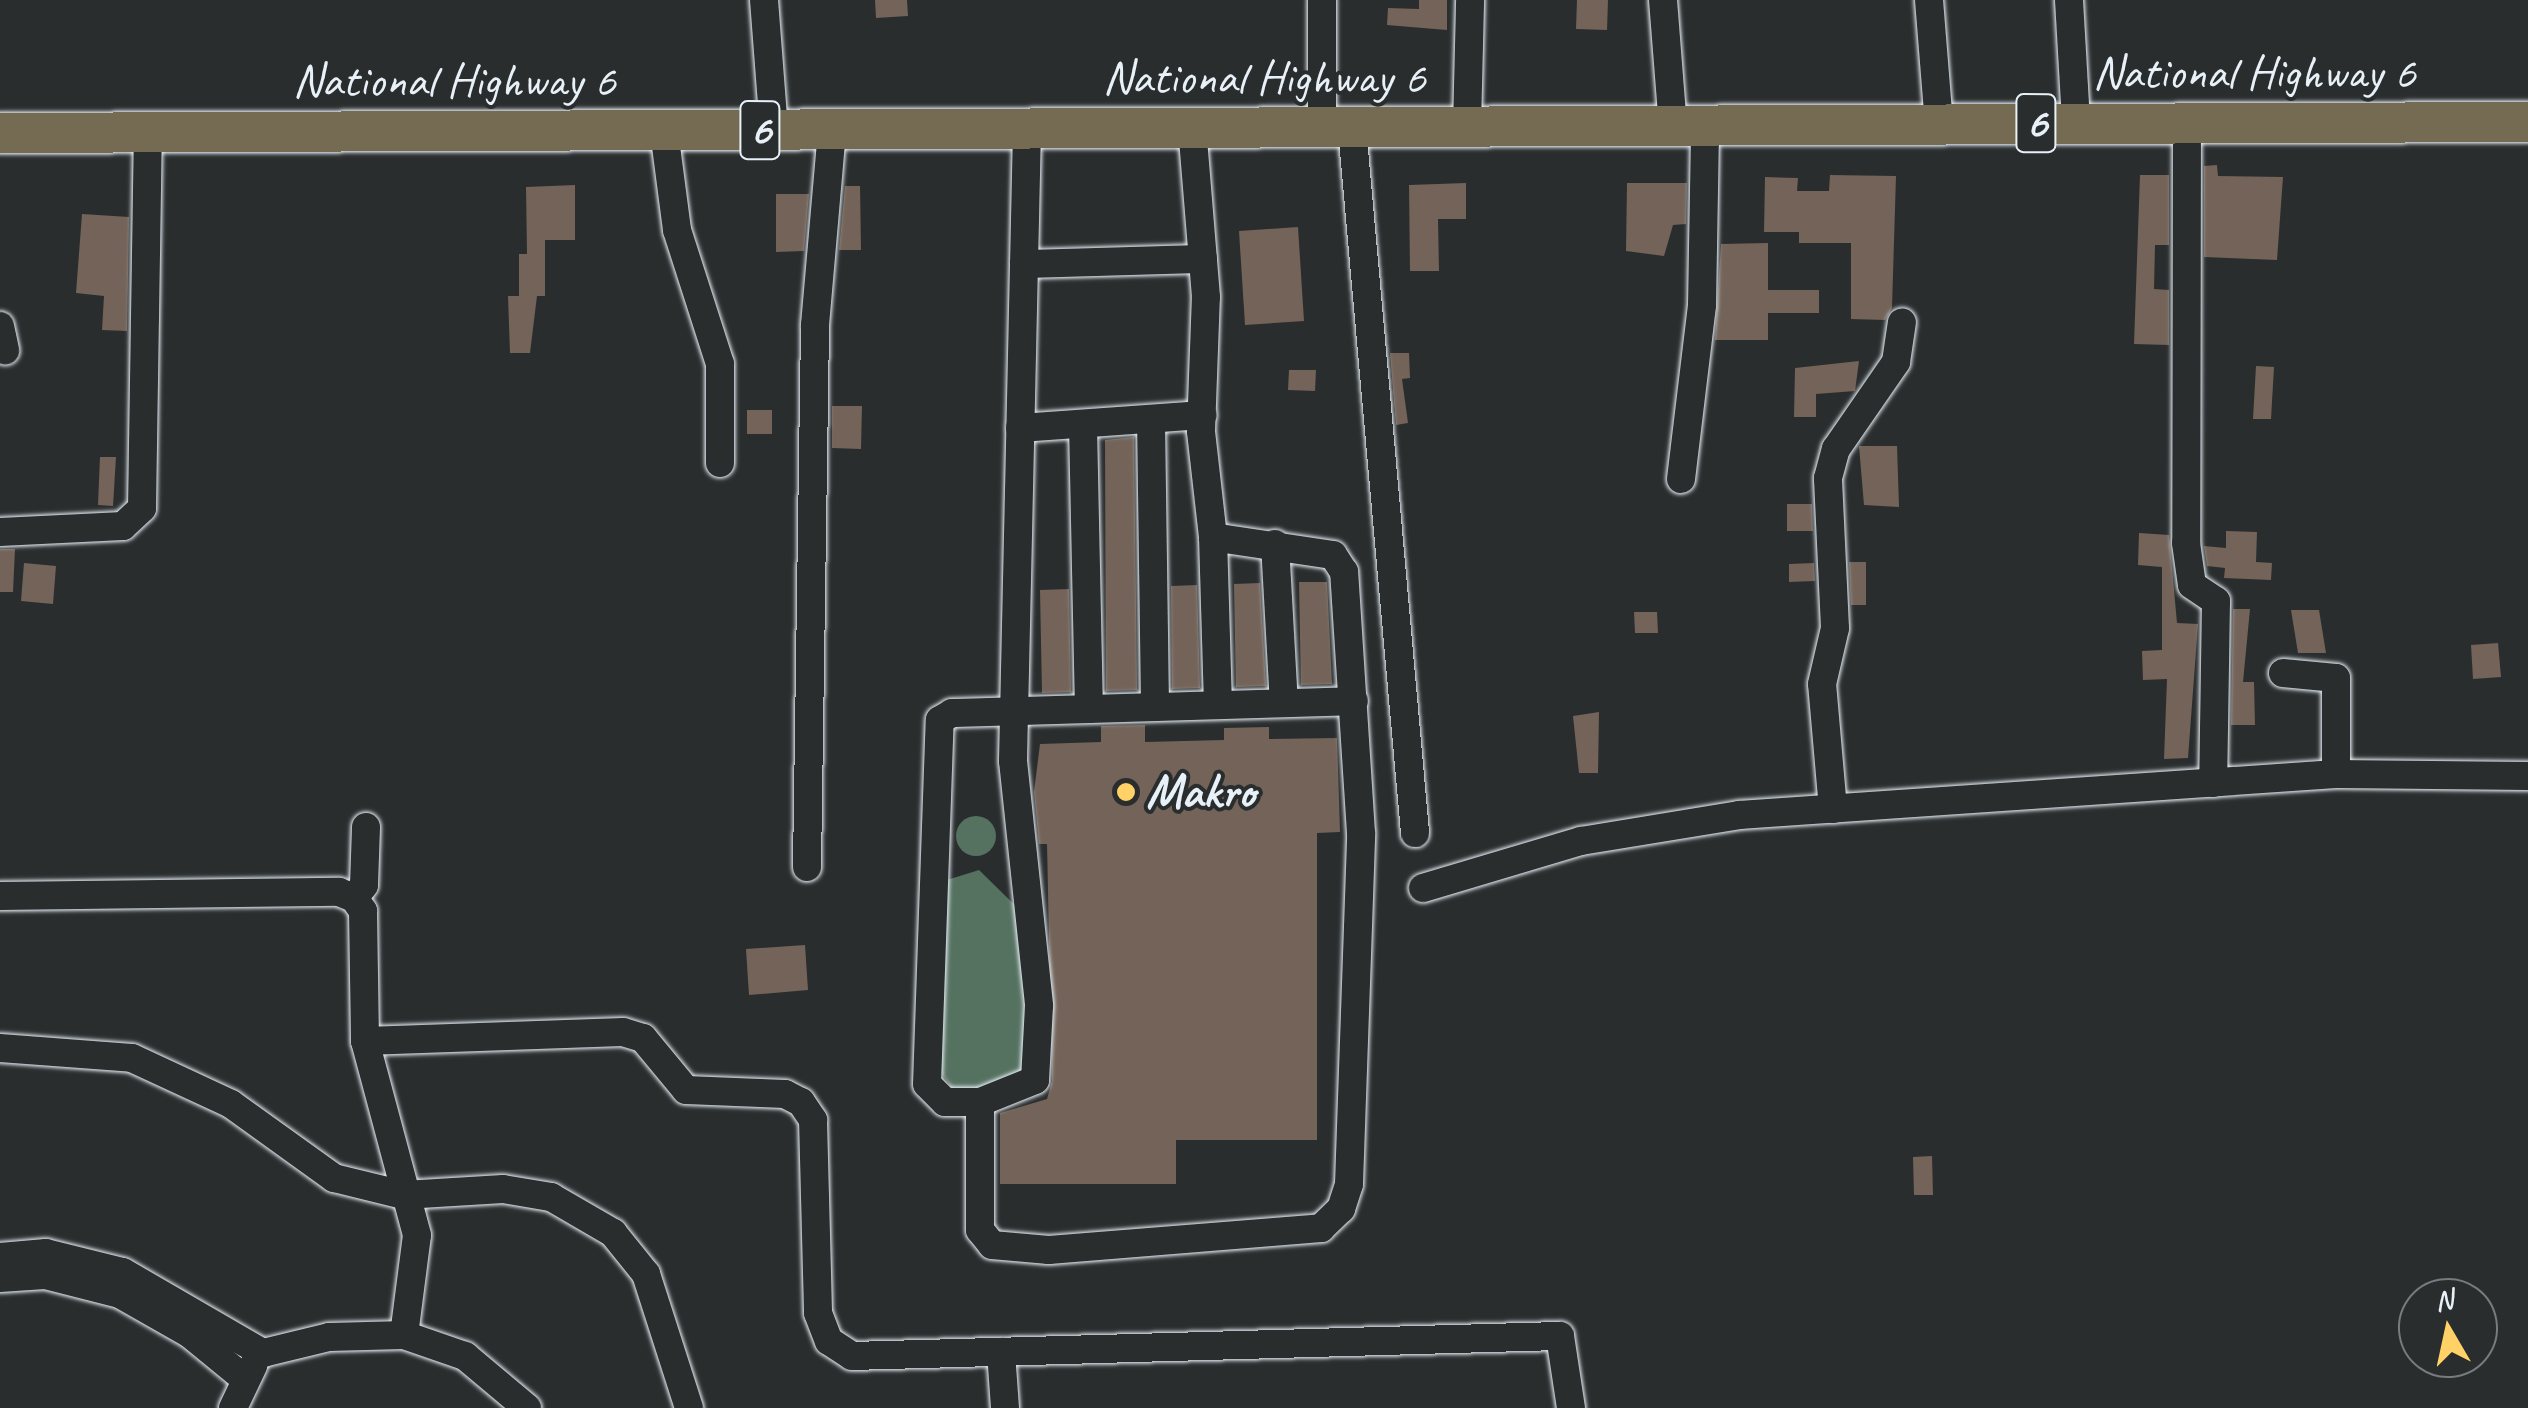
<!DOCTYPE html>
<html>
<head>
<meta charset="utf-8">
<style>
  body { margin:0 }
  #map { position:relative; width:2528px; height:1408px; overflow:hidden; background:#2a2d2e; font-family:Caveat,sans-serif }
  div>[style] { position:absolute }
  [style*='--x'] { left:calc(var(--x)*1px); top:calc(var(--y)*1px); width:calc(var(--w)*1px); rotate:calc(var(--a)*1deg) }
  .green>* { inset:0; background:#557160 }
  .round { border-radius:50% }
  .building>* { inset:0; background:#736359 }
  .roads { filter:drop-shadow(0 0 2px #e8f1f8) drop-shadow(0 0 2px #e8f1f8) }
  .minor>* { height:28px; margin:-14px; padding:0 14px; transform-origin:14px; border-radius:14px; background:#2a2d2e }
  .highway>* { height:40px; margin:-20px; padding:0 20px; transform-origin:20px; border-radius:20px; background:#746b52 }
  .dots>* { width:28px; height:28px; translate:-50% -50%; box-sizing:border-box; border:5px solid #2a2d2e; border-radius:50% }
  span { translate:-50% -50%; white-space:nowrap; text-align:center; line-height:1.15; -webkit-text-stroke:8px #2a2d2e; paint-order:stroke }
  .shield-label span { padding:2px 8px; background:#2a2d2e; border:2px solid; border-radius:8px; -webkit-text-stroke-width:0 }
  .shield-label { font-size:45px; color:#e8f1f8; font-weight:700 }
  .street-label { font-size:48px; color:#e8f1f8 }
  .poi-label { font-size:48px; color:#e8f1f8; font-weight:700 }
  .left { translate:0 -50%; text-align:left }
  .north { position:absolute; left:2398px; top:1278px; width:100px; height:100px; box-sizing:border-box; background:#2a2d2e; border:2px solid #767b7f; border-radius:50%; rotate:351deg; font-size:28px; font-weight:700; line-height:40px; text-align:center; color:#e8f1f8 }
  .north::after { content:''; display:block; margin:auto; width:35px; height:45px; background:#ffd166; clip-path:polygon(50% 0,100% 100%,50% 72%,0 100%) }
</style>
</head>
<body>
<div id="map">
  <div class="green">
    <i class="round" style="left:956px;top:816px;width:40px;height:40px"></i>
    <i style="clip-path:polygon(979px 870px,1025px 915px,1024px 1066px,1020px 1079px,999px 1088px,955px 1091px,941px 1073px,947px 880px)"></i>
  </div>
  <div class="building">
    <i style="clip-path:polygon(875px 0,907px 0,908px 16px,876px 18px)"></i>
    <i style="clip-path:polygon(1419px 0,1447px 0,1447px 30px,1387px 25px,1388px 8px,1419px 9px)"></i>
    <i style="clip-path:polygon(1577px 0,1608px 0,1607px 30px,1576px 29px)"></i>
    <i style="clip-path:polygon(2217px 165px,2218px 176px,2283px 177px,2277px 260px,2204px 257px,2204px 166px)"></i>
    <i style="clip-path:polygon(1830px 175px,1896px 176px,1892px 308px,1885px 320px,1851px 319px,1851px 243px,1799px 243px,1799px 232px,1764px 232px,1765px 177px,1798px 178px,1797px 191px,1829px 191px)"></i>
    <i style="clip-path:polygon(2140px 175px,2169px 175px,2169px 245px,2155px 245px,2154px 289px,2169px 290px,2169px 345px,2134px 344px)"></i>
    <i style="clip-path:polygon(1466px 183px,1466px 219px,1438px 219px,1439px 271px,1410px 271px,1409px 185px)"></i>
    <i style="clip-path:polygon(1627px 183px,1687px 183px,1686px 224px,1673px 225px,1664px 256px,1626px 251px)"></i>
    <i style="clip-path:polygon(575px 185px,575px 240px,545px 240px,545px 296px,537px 296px,530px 353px,510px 353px,508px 296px,519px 296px,519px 254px,527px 254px,526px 187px)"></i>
    <i style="clip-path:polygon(845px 186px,860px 186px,861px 250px,839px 250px)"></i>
    <i style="clip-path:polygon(776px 194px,809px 194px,804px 251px,776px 252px)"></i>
    <i style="clip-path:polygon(82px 214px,129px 217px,127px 331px,102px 330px,104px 296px,76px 293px)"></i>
    <i style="clip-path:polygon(1298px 227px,1304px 321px,1245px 325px,1239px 231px)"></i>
    <i style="clip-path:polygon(1768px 243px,1768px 290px,1819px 290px,1819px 313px,1768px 313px,1768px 340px,1715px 340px,1721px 244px)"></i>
    <i style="clip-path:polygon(1390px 353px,1409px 353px,1410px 378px,1402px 379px,1408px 423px,1396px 425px)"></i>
    <i style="clip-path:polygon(1859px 361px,1855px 391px,1816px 394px,1816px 417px,1794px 417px,1795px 368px)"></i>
    <i style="clip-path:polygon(2256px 366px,2274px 367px,2271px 419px,2253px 419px)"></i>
    <i style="clip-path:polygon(1289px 370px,1316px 370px,1315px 391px,1288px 390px)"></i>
    <i style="clip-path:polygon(832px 406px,862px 406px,861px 449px,832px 448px)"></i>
    <i style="clip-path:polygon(747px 410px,772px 410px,772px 434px,747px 434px)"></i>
    <i style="clip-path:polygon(1134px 437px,1137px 690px,1106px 691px,1105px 440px)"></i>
    <i style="clip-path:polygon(1859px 446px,1897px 446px,1899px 507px,1864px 505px)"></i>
    <i style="clip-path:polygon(100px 457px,116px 457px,113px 506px,98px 505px)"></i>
    <i style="clip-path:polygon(1787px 504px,1812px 504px,1813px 531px,1787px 531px)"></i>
    <i style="clip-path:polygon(2226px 531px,2257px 532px,2256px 562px,2272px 563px,2271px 580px,2224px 578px,2225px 568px,2207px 566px,2204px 546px,2226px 548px)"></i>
    <i style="clip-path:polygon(2139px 533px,2169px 535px,2177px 623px,2198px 624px,2188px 758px,2164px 759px,2167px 679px,2143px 680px,2142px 651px,2162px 650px,2162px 567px,2138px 565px)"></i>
    <i style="clip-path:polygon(0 549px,15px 549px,13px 592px,0 592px)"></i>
    <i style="clip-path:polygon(1849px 562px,1866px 562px,1866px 605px,1851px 605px)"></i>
    <i style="clip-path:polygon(24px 563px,56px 566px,53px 604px,21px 601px)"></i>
    <i style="clip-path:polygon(1814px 563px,1815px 581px,1789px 582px,1789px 564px)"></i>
    <i style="clip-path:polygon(1299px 582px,1327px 582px,1332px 684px,1301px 685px)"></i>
    <i style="clip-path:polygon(1260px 583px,1266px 686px,1236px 687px,1234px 584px)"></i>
    <i style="clip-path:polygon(1197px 585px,1200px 688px,1172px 689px,1171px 586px)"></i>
    <i style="clip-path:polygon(1069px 589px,1071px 692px,1042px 693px,1040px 590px)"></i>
    <i style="clip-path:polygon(2233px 609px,2250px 609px,2243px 682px,2254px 682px,2255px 725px,2231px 725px)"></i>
    <i style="clip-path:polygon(2291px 610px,2319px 610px,2326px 653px,2298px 653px)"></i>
    <i style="clip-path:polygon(1634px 612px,1657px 612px,1658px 633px,1635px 633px)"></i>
    <i style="clip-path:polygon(2498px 643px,2501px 677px,2473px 679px,2471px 645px)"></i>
    <i style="clip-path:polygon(1599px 712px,1598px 773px,1579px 773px,1573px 716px)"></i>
    <i style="clip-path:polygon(1145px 725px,1145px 742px,1224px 740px,1224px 728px,1269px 727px,1269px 739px,1337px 738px,1340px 832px,1317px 833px,1317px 1140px,1176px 1140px,1176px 1184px,1000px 1184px,1000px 1113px,1047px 1099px,1052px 1081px,1047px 844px,1039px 844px,1034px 792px,1040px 744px,1101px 742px,1101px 726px)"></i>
    <i style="clip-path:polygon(805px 945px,808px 990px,749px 995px,746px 949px)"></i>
    <i style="clip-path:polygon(1932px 1156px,1933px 1195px,1914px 1195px,1913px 1157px)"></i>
  </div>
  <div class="roads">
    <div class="minor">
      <i style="--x:764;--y:0;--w:130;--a:85.6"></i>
      <i style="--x:1322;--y:0;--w:128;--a:90"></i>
      <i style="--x:1663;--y:0;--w:126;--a:85.5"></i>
      <i style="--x:1929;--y:0;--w:124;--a:85.4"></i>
      <i style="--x:2069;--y:0;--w:123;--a:86.7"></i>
      <i style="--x:2187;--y:122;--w:421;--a:90.1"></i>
      <i style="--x:2186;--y:543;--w:42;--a:81.9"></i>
      <i style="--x:2192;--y:585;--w:29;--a:34"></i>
      <i style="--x:2216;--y:601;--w:182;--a:90.9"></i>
      <i style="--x:1467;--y:127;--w:127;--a:-88.6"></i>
      <i style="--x:1352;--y:128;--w:708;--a:84.89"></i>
      <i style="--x:1027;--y:129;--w:632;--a:91.27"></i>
      <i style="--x:1013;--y:761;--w:246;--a:83.9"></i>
      <i style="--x:1039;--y:1006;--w:74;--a:93.1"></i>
      <i style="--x:1035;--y:1080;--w:59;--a:158.2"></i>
      <i style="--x:980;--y:1102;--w:128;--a:90"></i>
      <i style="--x:980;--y:1230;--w:19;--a:51"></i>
      <i style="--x:992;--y:1245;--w:57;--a:5"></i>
      <i style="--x:1049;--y:1250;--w:273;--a:-4.6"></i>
      <i style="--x:1321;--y:1228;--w:28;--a:-44"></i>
      <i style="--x:1341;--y:1209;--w:26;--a:-72"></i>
      <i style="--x:1349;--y:1184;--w:351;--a:-88"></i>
      <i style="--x:1361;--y:833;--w:262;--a:-93.7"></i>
      <i style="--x:1344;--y:572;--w:20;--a:-123"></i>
      <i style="--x:1333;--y:555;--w:121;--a:-171.5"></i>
      <i style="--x:1213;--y:537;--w:107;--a:-96.5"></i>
      <i style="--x:1201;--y:431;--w:134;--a:-87.9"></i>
      <i style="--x:1206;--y:297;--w:170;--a:-94.7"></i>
      <i style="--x:664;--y:131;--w:100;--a:82.5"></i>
      <i style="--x:677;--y:230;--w:141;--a:72.2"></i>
      <i style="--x:720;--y:364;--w:99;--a:90"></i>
      <i style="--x:1024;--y:264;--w:179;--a:-1.6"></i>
      <i style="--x:0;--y:326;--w:25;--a:78"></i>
      <i style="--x:1151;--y:419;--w:288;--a:89.2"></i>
      <i style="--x:1083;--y:425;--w:284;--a:88.8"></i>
      <i style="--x:1020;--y:428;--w:183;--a:-4.1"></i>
      <i style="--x:1681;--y:479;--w:175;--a:-83.1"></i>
      <i style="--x:1702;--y:305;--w:179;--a:-89"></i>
      <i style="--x:0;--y:532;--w:123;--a:-2.8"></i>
      <i style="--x:123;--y:526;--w:26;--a:-43"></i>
      <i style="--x:142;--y:508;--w:375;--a:-89.1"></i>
      <i style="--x:1213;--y:537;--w:168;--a:88.3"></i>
      <i style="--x:1275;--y:544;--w:159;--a:86.8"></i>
      <i style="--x:2283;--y:673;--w:53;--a:5.4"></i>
      <i style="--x:2336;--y:678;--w:96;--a:90"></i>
      <i style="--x:1833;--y:809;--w:125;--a:-95"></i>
      <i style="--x:1822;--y:684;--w:57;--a:-76.9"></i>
      <i style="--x:1835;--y:628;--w:150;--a:-92.7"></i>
      <i style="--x:1828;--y:478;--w:30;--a:-75"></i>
      <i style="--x:1836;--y:449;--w:106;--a:-55.4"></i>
      <i style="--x:1896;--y:362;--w:40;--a:-81.5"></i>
      <i style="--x:807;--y:867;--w:542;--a:-89.15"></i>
      <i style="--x:815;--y:325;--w:196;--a:-85"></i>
      <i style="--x:1423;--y:888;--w:165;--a:-16.6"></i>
      <i style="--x:1581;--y:841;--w:160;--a:-9.3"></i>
      <i style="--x:1739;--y:815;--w:598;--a:-3.93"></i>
      <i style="--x:2336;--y:774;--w:192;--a:0.6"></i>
      <i style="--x:0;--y:896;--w:339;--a:-0.7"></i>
      <i style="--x:339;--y:892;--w:16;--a:22"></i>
      <i style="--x:354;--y:898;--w:16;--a:55"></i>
      <i style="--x:363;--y:911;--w:130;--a:89.1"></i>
      <i style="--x:365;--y:1041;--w:201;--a:75"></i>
      <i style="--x:417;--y:1235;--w:101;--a:97.4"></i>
      <i style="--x:354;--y:898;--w:16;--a:-52"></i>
      <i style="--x:364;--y:885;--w:58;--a:-88"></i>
      <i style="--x:365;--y:1041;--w:258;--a:-2"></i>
      <i style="--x:623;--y:1032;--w:21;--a:17"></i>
      <i style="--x:643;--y:1038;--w:67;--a:50.4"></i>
      <i style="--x:686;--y:1090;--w:99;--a:2.3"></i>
      <i style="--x:785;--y:1094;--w:18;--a:27"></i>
      <i style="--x:801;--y:1102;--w:22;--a:56"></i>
      <i style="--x:813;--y:1120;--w:193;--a:88.5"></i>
      <i style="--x:818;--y:1313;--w:30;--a:69"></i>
      <i style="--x:829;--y:1341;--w:27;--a:33"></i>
      <i style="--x:852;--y:1356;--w:708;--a:-1.62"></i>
      <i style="--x:1560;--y:1336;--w:73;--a:81.3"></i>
      <i style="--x:0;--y:1048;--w:132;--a:4.3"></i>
      <i style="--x:132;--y:1058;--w:109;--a:24.9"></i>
      <i style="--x:231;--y:1104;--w:127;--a:35.7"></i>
      <i style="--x:334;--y:1178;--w:72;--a:13.7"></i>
      <i style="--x:404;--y:1195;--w:99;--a:-3.5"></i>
      <i style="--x:503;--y:1189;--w:49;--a:9.5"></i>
      <i style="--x:551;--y:1197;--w:72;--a:30.1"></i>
      <i style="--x:613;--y:1233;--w:53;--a:51.2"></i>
      <i style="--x:646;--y:1274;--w:141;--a:72.2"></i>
      <i style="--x:980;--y:1102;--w:35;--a:180"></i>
      <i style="--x:945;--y:1102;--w:25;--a:-135"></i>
      <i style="--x:927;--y:1084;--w:364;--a:-88"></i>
      <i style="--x:940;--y:720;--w:14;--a:-30"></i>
      <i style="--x:952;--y:713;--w:402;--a:-1.7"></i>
      <i style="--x:0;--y:1257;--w:46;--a:-5"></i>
      <i style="--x:46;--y:1253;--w:79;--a:13.9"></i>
      <i style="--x:123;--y:1272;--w:162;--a:30.1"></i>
      <i style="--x:263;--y:1353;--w:68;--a:-13.6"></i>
      <i style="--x:329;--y:1337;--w:75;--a:-1.5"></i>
      <i style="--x:404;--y:1335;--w:65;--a:19"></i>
      <i style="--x:465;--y:1356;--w:81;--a:40"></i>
      <i style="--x:0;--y:1278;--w:45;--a:-3.8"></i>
      <i style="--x:45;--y:1275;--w:77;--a:14.2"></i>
      <i style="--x:120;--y:1294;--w:81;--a:29.7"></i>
      <i style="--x:190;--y:1334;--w:71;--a:39.3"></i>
      <i style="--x:1001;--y:1352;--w:56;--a:85.9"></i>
      <i style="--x:233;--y:1408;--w:47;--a:-64.5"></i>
    </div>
    <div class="highway">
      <i style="--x:0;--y:133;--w:2528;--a:-0.25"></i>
    </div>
  </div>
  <div class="dots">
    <i style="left:1126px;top:792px;background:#ffd166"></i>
  </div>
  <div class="shield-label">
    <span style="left:2036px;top:123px">6</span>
    <span style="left:760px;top:130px">6</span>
  </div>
  <div class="street-label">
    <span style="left:2254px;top:73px">National Highway 6</span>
    <span style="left:1264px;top:78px">National Highway 6</span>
    <span style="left:454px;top:81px">National Highway 6</span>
  </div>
  <div class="poi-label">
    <span class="left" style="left:1146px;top:792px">Makro</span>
  </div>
  <div class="north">N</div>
</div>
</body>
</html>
